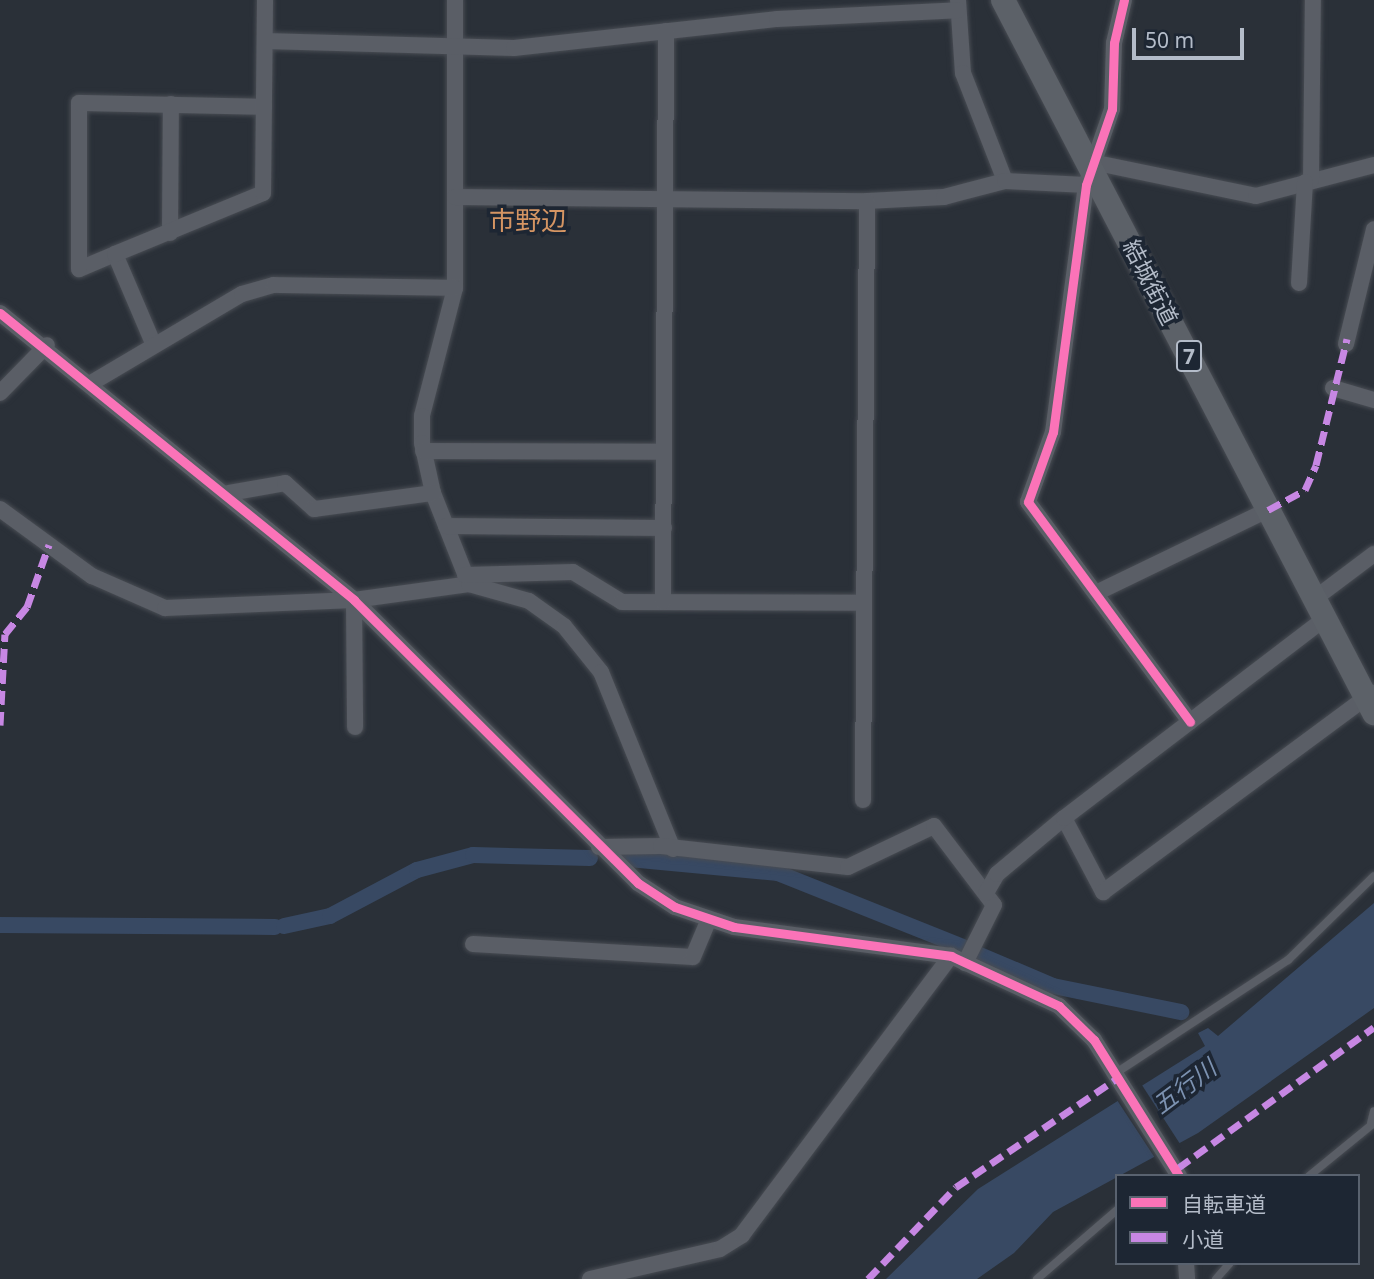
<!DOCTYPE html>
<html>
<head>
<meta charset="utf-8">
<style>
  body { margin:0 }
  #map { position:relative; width:1374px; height:1279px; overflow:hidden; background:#2a3038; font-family:"Noto Sans","Noto Sans JP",sans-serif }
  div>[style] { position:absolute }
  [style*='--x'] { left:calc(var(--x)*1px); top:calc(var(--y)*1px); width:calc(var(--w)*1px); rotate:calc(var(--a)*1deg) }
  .water>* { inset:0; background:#384963 }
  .pier>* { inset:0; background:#2a3038 }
  .canal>* { height:16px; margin:-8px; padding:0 8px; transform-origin:8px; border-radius:8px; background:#384963 }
  .roads { filter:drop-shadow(0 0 2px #484c53) drop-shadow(0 0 2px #484c53) }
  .lane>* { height:8px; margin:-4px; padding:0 4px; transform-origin:4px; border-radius:4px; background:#5a5e66 }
  .street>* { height:16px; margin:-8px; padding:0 8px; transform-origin:8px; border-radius:8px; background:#5a5e66 }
  .primary>* { height:24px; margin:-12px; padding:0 12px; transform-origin:12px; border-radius:12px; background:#5c6168 }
  .quiet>* { height:7px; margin-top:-3.5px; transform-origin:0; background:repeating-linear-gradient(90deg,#c787e3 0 14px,transparent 0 21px) }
  .cycleway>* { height:9px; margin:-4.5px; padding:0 4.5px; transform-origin:4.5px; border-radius:4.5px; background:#fb73b8 }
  span { translate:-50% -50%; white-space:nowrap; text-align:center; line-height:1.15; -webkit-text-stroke:7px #1d2633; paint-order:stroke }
  .shield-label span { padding:2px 5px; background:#1d2633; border:2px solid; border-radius:5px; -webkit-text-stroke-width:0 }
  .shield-label { font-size:21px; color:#b4bcc9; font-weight:700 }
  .street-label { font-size:23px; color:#b4bcc9 }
  .water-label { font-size:24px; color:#7c92b1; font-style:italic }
  .quarter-label { font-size:26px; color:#d59563 }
  .legend { position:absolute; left:1115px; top:1174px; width:245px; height:91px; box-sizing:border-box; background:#1d2633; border:2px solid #59626f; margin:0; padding:9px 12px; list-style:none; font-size:21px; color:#b4bcc9 }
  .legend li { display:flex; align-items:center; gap:14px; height:35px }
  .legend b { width:35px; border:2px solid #59626f }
  .scale { position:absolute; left:1132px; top:28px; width:112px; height:32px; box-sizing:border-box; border:4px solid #b4bcc9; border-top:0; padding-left:9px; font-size:21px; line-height:24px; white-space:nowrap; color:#b4bcc9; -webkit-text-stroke:5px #1d2633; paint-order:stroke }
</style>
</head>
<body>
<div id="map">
  <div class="water">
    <i style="clip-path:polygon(1374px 903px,1374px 1008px,1198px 1133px,1053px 1212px,1014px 1253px,977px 1279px,886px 1279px,978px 1189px,1205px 1046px,1198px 1033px,1208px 1028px,1218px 1036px)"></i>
  </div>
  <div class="pier">
    <i style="clip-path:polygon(1140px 1082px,1182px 1147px,1157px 1161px,1115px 1097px)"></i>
  </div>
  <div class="canal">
    <i style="--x:629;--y:859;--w:150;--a:5.4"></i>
    <i style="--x:778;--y:873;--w:199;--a:21.8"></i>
    <i style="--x:0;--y:925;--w:275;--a:0.4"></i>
    <i style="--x:284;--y:926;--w:47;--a:-12.3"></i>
    <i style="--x:330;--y:916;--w:98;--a:-27.9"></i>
    <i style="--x:417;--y:870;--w:58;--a:-15"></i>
    <i style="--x:473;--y:855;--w:117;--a:1.5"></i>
    <i style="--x:980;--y:955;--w:79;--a:23"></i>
    <i style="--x:1053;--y:986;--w:131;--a:11.5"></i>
  </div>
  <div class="roads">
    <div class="lane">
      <i style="--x:1116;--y:1073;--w:206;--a:-33.3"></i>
      <i style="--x:1288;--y:960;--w:120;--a:-44.3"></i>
      <i style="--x:1371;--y:1123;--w:12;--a:-76"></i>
      <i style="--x:1309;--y:1176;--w:84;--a:-39.2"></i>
      <i style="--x:1037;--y:1279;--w:106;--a:-40.8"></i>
      <i style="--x:1216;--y:1279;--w:21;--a:-49"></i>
    </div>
    <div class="street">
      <i style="--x:455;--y:0;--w:288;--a:90"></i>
      <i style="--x:455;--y:288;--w:132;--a:104.5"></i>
      <i style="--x:422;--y:416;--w:27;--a:90"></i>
      <i style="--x:422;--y:443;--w:51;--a:77.6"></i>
      <i style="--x:433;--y:493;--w:98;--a:68.4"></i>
      <i style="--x:958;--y:0;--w:73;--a:86.1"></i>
      <i style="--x:963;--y:73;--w:116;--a:68.7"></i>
      <i style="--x:1124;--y:0;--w:44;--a:103.1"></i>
      <i style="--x:1114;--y:43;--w:66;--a:91.7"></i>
      <i style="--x:1112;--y:109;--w:80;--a:108.9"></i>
      <i style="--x:1086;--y:185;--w:249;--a:97.6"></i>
      <i style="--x:1053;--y:432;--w:74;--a:109.7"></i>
      <i style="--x:1028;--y:502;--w:273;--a:53.6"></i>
      <i style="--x:265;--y:41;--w:249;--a:1.6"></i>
      <i style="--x:514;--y:48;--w:265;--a:-6.3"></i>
      <i style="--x:777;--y:19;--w:181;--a:-2.8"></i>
      <i style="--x:1097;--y:163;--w:162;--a:11.7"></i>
      <i style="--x:1256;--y:196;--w:122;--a:-14.7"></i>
      <i style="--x:1311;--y:180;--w:180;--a:-89.4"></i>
      <i style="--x:455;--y:197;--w:412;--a:0.6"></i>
      <i style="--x:867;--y:201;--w:77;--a:-3"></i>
      <i style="--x:944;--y:197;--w:63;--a:-14.7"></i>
      <i style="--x:1005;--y:181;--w:81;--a:2.8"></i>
      <i style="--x:170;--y:233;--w:129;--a:-89.6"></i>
      <i style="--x:115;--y:254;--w:39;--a:157"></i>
      <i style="--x:79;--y:269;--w:166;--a:-90"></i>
      <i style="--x:79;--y:103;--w:185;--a:1.2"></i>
      <i style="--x:1299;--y:283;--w:101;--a:-86.6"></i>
      <i style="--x:0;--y:313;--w:456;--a:39"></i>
      <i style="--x:354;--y:600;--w:401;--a:44.9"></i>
      <i style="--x:638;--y:883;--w:44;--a:33"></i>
      <i style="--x:675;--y:907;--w:62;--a:18.7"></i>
      <i style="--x:734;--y:927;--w:219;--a:7.6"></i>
      <i style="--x:951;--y:956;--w:119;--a:24.8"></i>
      <i style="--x:1059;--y:1006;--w:49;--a:44.2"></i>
      <i style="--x:1094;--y:1040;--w:160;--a:58"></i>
      <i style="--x:153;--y:343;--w:97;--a:-113.1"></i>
      <i style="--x:115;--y:254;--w:160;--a:-22.4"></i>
      <i style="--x:263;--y:193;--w:193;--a:-89.4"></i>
      <i style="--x:1346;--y:344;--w:118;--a:-76.3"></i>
      <i style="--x:93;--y:382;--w:173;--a:-30.6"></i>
      <i style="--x:242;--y:294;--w:33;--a:-16"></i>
      <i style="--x:274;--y:285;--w:181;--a:0.9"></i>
      <i style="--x:1333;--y:388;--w:43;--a:16.3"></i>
      <i style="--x:0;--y:393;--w:67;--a:-45.6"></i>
      <i style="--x:423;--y:451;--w:241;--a:0.2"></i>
      <i style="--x:229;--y:493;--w:57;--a:-10.1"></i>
      <i style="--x:285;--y:483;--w:39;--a:42"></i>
      <i style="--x:314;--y:509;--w:120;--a:-7.7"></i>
      <i style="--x:0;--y:509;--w:114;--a:36.1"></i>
      <i style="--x:92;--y:576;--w:80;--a:23.7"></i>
      <i style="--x:165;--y:608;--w:189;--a:-2.4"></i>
      <i style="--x:354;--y:600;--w:116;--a:-7.9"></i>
      <i style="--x:469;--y:584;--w:62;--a:15.8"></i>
      <i style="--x:529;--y:601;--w:43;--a:35.5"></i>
      <i style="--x:564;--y:626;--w:59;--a:51.2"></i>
      <i style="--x:601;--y:672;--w:191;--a:67.9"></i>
      <i style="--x:446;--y:526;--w:218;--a:0.5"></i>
      <i style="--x:465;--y:575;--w:108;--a:-1.6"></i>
      <i style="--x:573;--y:572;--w:57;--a:31.5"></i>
      <i style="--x:622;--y:602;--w:242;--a:0.2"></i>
      <i style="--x:1096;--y:593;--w:191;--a:-25.8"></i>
      <i style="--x:1314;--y:599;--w:75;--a:-36.9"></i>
      <i style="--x:354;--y:600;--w:127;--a:89.5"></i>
      <i style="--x:663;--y:602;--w:571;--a:-89.7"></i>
      <i style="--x:863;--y:800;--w:599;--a:-89.62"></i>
      <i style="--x:1064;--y:818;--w:84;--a:62.2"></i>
      <i style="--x:1103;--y:892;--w:335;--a:-36.5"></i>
      <i style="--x:599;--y:847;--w:62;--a:-0.9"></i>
      <i style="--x:661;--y:846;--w:188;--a:6.4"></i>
      <i style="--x:848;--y:867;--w:95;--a:-25.5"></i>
      <i style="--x:934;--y:826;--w:99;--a:52.8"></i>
      <i style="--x:994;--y:905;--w:65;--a:116.6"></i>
      <i style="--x:986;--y:893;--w:22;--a:-60"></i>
      <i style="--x:997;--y:874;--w:87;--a:-39.9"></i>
      <i style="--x:1064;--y:818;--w:327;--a:-37.4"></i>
      <i style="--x:473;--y:944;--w:220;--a:3.4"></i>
      <i style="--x:693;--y:957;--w:41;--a:-67.2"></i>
      <i style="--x:1186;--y:1263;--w:16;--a:86"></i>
      <i style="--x:590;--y:1279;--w:133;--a:-13"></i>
      <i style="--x:720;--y:1249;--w:26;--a:-32"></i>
      <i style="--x:742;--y:1235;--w:349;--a:-53.2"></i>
    </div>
    <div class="primary">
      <i style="--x:1003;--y:0;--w:804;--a:62.51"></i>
    </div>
  </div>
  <div class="quiet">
    <i style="--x:1268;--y:510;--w:42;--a:-28.4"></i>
    <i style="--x:1305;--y:490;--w:27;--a:-66"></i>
    <i style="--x:1316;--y:465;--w:130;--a:-76.2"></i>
    <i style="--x:0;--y:725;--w:91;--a:-86.9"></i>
    <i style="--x:5;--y:634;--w:35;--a:-51"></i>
    <i style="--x:27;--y:607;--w:66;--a:-70.5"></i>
    <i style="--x:1178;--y:1168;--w:241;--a:-35.7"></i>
    <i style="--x:868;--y:1279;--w:127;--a:-46.3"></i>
    <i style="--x:956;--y:1187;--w:197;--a:-34"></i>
  </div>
  <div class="cycleway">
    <i style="--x:1124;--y:0;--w:44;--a:103.1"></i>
    <i style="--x:1114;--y:43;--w:66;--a:91.7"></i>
    <i style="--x:1112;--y:109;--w:80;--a:108.9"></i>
    <i style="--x:1086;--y:185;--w:249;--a:97.6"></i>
    <i style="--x:1053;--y:432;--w:74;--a:109.7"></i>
    <i style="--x:1028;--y:502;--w:273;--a:53.6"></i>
    <i style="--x:0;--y:313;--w:456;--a:39"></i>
    <i style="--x:354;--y:600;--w:401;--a:44.9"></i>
    <i style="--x:638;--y:883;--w:44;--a:33"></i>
    <i style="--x:675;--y:907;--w:62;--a:18.7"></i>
    <i style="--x:734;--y:927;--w:219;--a:7.6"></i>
    <i style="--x:951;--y:956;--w:119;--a:24.8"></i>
    <i style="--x:1059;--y:1006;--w:49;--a:44.2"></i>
    <i style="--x:1094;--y:1040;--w:160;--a:58"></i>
  </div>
  <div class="shield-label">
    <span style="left:1189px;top:356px">7</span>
  </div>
  <div class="street-label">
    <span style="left:1151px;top:282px;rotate:63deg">結城街道</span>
  </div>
  <div class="water-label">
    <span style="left:1184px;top:1086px;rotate:-37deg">五行川</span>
  </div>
  <div class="quarter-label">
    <span style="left:528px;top:221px">市野辺</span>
  </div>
  <ul class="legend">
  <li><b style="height:9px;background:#fb73b8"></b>自転車道</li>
  <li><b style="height:9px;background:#c787e3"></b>小道</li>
  </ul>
  <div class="scale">50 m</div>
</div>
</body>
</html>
